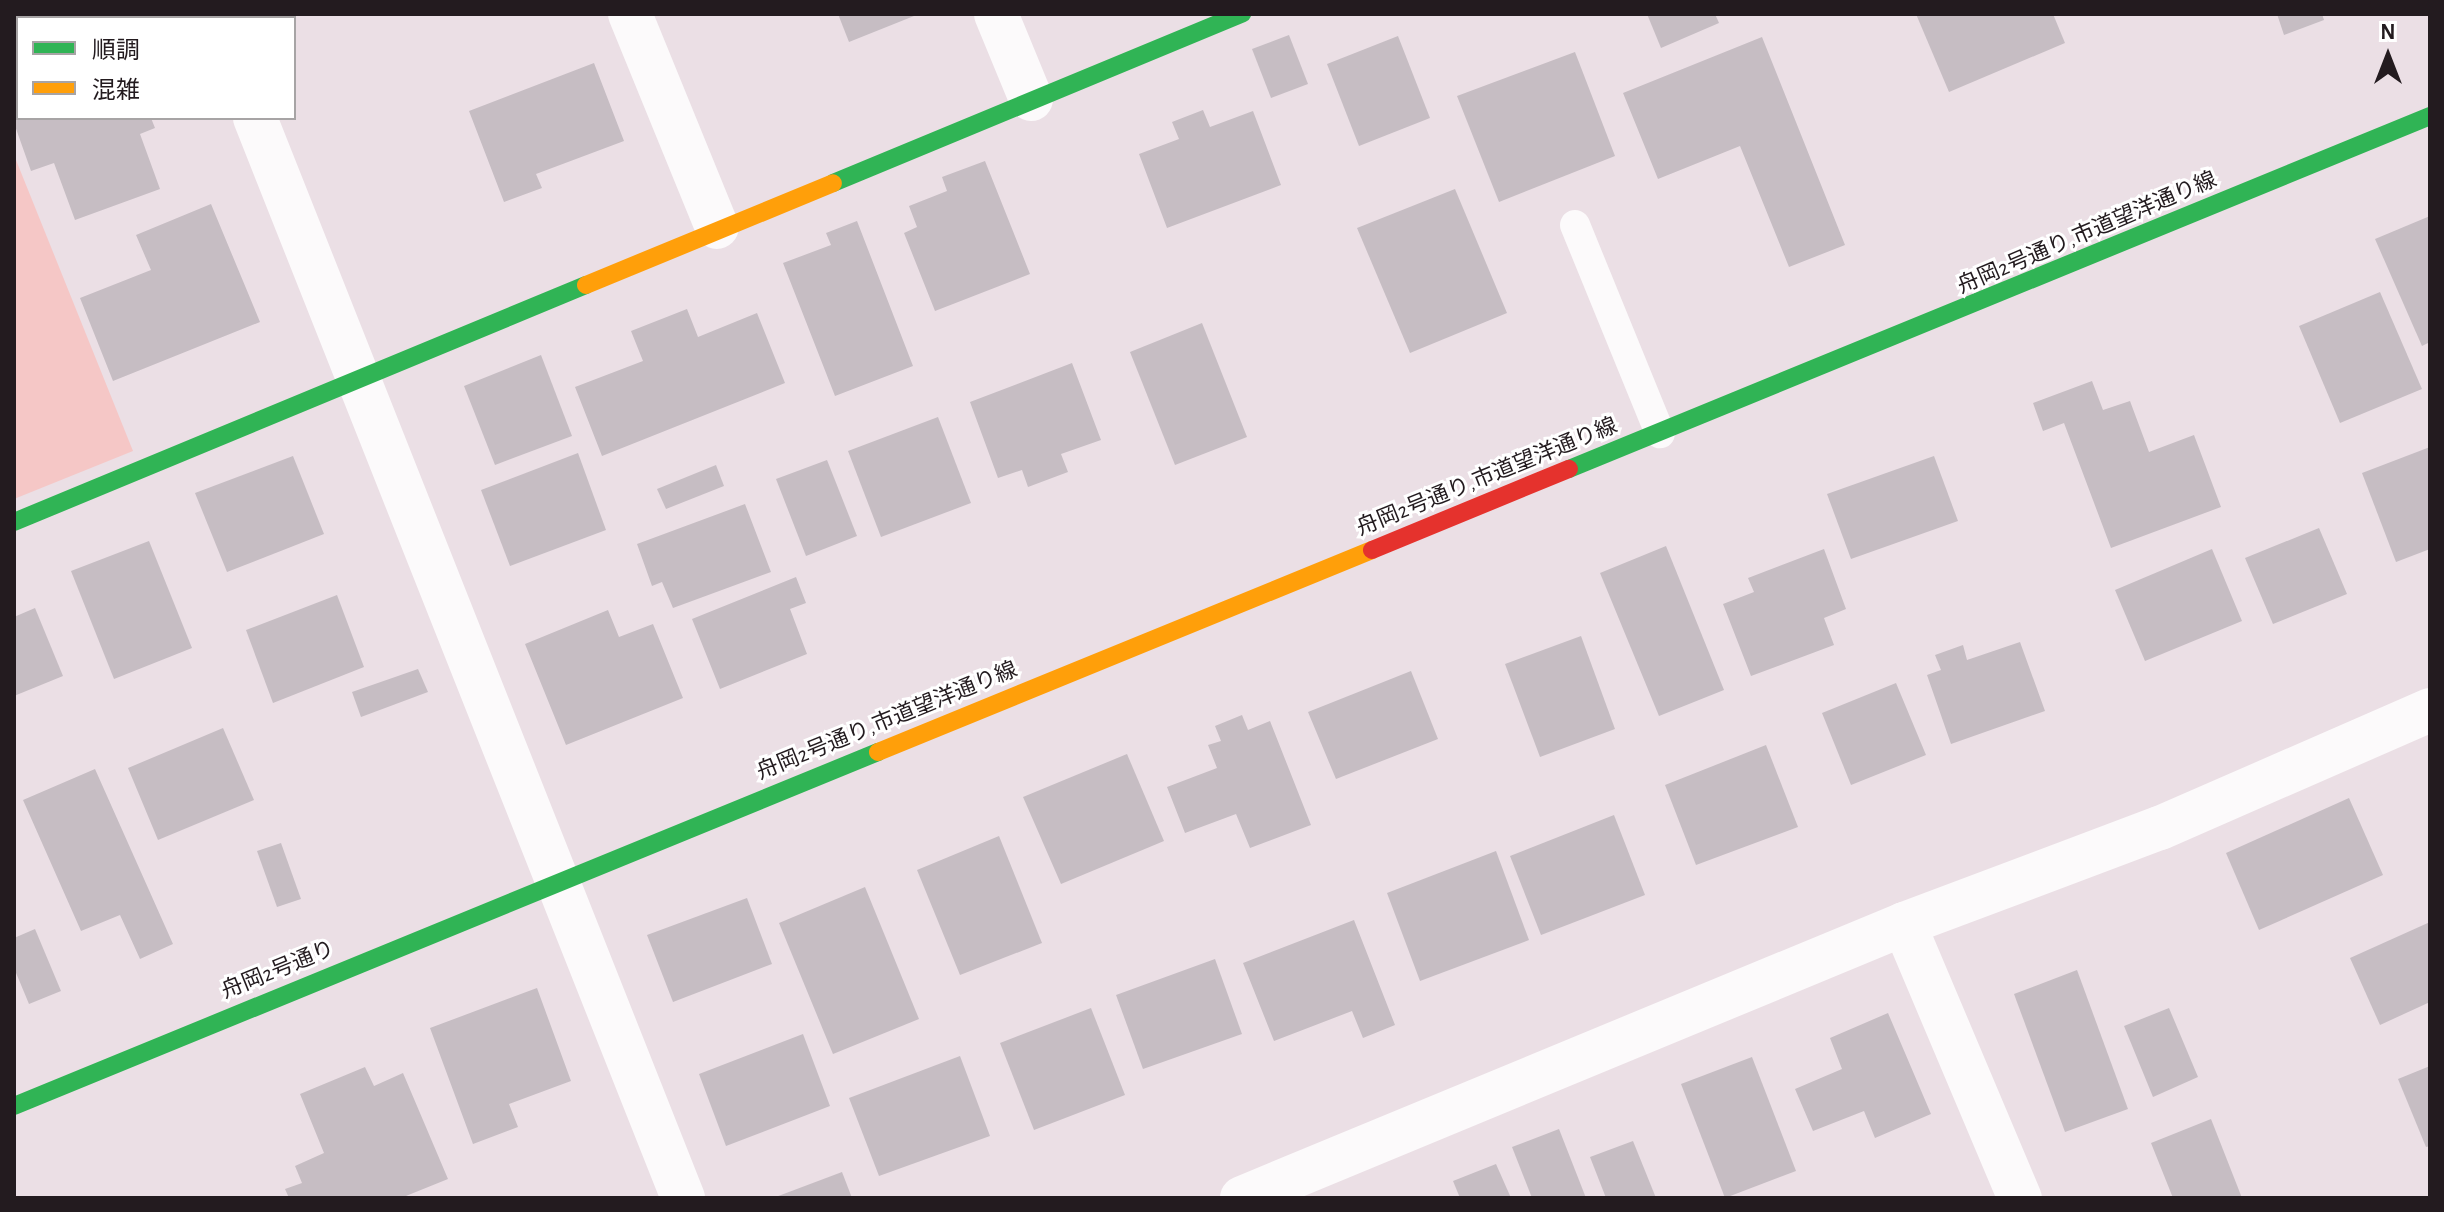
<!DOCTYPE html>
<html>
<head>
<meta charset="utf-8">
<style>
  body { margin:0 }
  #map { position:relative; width:2444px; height:1212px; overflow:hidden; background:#ebdfe5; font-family:"Alegreya Sans","Noto Sans JP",sans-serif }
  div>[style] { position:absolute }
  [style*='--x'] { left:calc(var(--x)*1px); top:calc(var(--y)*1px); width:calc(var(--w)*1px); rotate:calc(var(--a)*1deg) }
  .green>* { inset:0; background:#f5c7c6 }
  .building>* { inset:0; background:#c6bdc3 }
  .lane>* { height:30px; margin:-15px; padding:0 15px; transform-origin:15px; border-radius:15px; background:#fcfafb }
  .street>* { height:44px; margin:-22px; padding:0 22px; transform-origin:22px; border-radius:22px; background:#fcfafb }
  .fast>* { height:18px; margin:-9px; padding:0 9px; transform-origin:9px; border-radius:9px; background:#30b455 }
  .slow>* { height:18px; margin:-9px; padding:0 9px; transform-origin:9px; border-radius:9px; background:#ff9f0a }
  .jam>* { height:18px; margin:-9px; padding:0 9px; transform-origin:9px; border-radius:9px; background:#e5322d }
  span { translate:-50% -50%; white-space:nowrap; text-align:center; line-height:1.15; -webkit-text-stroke:6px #fff; paint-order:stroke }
  .street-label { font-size:22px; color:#231b1f }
  .frame { position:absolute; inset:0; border:16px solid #231b1f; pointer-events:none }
  .legend { position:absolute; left:16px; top:16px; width:280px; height:104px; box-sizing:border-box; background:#fff; border:2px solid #a7a4a5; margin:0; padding:10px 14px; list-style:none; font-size:24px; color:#231b1f }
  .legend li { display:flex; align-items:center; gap:16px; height:40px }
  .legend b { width:40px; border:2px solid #a7a4a5 }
  .north { position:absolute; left:2348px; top:16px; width:80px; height:80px; -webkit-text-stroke:6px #fff; paint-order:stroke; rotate:0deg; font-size:22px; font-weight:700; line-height:32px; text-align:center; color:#231b1f }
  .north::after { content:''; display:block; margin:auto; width:28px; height:36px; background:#231b1f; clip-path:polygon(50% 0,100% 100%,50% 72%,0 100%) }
</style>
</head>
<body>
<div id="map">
  <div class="green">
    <i style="clip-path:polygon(14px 155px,133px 451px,14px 499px)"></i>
  </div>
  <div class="building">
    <i style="clip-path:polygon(838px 14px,919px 14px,849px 42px)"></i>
    <i style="clip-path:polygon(1647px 14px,1715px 14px,1719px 23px,1661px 48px)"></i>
    <i style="clip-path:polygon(1916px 14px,2053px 14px,2065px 43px,1949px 92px)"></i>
    <i style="clip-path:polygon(2277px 14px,2322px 14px,2324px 20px,2284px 35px)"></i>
    <i style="clip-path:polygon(1289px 35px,1308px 84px,1271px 98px,1252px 49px)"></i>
    <i style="clip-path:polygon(1398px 36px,1430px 118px,1359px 146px,1327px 64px)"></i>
    <i style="clip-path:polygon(1762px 37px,1845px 245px,1789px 267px,1740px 146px,1658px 179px,1623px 93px)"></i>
    <i style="clip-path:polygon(1575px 52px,1615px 156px,1499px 202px,1457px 96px)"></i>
    <i style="clip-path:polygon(594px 63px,624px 141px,536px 174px,542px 188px,504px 202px,469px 111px)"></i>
    <i style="clip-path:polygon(18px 95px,18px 118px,151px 118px,155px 128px,140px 134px,160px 189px,75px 220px,54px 163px,31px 171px,14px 123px)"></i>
    <i style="clip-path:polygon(1203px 110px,1210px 127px,1253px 111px,1281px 185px,1167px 228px,1139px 154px,1179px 139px,1172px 122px)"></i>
    <i style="clip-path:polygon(985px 161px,1030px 274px,935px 311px,904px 233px,917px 227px,909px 206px,947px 191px,942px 177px)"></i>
    <i style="clip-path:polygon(1455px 189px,1507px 313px,1410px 353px,1357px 228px)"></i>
    <i style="clip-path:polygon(211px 204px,260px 322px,113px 381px,80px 298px,151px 270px,136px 235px)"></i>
    <i style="clip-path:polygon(2430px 216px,2430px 342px,2422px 346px,2375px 239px)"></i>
    <i style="clip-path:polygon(857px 221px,913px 366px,835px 396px,783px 263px,831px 245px,826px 233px)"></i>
    <i style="clip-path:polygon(2380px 292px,2422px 389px,2340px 423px,2299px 326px)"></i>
    <i style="clip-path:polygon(687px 309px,698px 337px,757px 313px,785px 383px,602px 456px,575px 387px,643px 361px,631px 331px)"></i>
    <i style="clip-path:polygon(1202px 323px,1247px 437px,1175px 465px,1130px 352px)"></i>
    <i style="clip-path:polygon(541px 355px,572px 436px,495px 465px,464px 386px)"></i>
    <i style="clip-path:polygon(1072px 363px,1101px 440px,1061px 454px,1068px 472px,1028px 487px,1022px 470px,998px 478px,970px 402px)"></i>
    <i style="clip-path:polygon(2092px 381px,2103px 410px,2130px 401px,2149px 452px,2194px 435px,2221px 507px,2111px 548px,2064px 423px,2043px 431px,2033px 403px)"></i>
    <i style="clip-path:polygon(938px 417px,971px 503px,881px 537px,848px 451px)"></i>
    <i style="clip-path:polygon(2430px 447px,2430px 549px,2396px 562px,2362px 473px)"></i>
    <i style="clip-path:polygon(578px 453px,606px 530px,510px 566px,481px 490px)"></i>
    <i style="clip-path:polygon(293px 456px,324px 534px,227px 572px,195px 493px)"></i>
    <i style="clip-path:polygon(1934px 456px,1958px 521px,1851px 559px,1827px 494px)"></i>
    <i style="clip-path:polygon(827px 460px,857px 536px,806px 556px,776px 479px)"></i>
    <i style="clip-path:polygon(716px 465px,724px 486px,666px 509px,657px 489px)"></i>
    <i style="clip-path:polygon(745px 504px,771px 572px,673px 608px,662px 582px,652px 586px,637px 544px)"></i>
    <i style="clip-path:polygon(2319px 528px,2347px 594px,2273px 624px,2245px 558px)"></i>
    <i style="clip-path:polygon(149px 541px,192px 648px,114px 679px,71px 571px)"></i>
    <i style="clip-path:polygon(1666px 546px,1724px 690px,1659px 716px,1600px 573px)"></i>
    <i style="clip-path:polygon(1824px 549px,1846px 609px,1824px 618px,1834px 645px,1751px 676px,1723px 604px,1754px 592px,1748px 578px)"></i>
    <i style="clip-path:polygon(2212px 549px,2242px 621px,2145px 661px,2115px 590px)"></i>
    <i style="clip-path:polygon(796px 577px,806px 603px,790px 609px,807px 654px,720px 689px,692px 619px)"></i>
    <i style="clip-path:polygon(337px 595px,364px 667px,273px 703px,246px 630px)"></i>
    <i style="clip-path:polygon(35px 608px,63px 676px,14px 696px,14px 617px)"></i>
    <i style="clip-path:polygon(608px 610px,619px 637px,653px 624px,683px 698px,566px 745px,525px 644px)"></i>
    <i style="clip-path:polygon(1581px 636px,1615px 729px,1540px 757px,1505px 664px)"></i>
    <i style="clip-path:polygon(2020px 642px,2045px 711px,1951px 744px,1927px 675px,1941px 670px,1935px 655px,1963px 645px,1967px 660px)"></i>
    <i style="clip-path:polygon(418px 669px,428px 692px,361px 717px,352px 692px)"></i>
    <i style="clip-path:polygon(1411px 671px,1438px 739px,1336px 779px,1308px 712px)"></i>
    <i style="clip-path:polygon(1896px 683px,1926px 755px,1851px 785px,1822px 713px)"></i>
    <i style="clip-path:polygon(1242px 715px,1248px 730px,1270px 721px,1311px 825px,1250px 848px,1236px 814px,1185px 833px,1167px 787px,1217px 768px,1208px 745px,1221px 741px,1215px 726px)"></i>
    <i style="clip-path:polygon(223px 728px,254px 800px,158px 840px,128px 768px)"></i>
    <i style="clip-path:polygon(1766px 745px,1798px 827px,1696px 865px,1665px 785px)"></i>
    <i style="clip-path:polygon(1127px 754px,1164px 841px,1061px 884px,1023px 797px)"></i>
    <i style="clip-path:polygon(95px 769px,173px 944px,140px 959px,120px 915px,81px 931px,23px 800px)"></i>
    <i style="clip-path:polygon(2349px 798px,2383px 875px,2259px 930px,2226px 853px)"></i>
    <i style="clip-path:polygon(1614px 815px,1645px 895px,1541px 935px,1510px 856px)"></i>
    <i style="clip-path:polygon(999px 836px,1042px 943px,960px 975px,917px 870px)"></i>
    <i style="clip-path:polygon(281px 843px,301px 899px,277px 907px,257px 851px)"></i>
    <i style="clip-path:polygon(1496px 851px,1529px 940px,1420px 981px,1387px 893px)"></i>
    <i style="clip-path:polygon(865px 887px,919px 1019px,833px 1054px,779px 923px)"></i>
    <i style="clip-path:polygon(747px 898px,772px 964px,673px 1002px,647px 935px)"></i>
    <i style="clip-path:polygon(1354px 920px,1395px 1025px,1363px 1038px,1352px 1011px,1274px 1041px,1243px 963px)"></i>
    <i style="clip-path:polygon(2430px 922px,2430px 1002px,2380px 1025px,2350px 958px)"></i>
    <i style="clip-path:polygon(35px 929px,61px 991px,29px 1004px,14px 968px,14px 938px)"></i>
    <i style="clip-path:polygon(1215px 959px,1242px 1034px,1143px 1069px,1116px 995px)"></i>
    <i style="clip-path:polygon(2077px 970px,2128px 1109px,2065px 1132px,2014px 994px)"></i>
    <i style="clip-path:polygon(537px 988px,571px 1081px,509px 1104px,518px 1127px,473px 1144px,430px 1028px)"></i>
    <i style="clip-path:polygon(1091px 1008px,1125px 1095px,1034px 1130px,1000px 1043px)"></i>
    <i style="clip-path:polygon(2169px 1008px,2198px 1077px,2153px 1097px,2124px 1026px)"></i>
    <i style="clip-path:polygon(1888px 1013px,1931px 1114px,1875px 1138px,1864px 1111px,1813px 1131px,1795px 1089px,1842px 1069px,1830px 1038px)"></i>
    <i style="clip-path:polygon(803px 1034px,830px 1106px,726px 1146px,699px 1074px)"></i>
    <i style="clip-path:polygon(960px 1056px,990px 1136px,879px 1176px,849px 1098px)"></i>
    <i style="clip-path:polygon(1752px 1057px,1796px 1171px,1725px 1198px,1681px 1084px)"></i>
    <i style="clip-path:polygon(2430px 1066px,2430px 1146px,2426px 1147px,2398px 1079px)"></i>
    <i style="clip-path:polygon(365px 1067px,374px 1086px,403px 1073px,448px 1179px,401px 1198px,289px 1198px,285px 1189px,302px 1183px,295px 1166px,324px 1153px,300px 1094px)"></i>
    <i style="clip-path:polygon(2211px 1119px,2242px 1198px,2173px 1198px,2151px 1143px)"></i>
    <i style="clip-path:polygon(1559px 1129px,1586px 1198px,1532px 1198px,1512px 1147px)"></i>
    <i style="clip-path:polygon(1633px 1141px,1656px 1198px,1606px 1198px,1590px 1157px)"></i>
    <i style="clip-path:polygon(1496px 1164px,1511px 1198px,1460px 1198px,1453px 1181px)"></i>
    <i style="clip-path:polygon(842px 1172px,852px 1198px,773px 1198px)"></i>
  </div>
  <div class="lane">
    <i style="--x:1575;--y:225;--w:225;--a:67.8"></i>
  </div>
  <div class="street">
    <i style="--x:213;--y:14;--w:4;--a:63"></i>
    <i style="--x:630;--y:14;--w:230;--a:67.8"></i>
    <i style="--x:996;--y:14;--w:92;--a:67.6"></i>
    <i style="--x:255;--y:118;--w:1162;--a:68.38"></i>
    <i style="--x:1904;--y:924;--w:298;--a:67.1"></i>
    <i style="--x:1242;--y:1198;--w:716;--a:-22.48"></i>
    <i style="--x:1904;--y:924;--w:273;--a:-20.6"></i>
    <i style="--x:2160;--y:828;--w:295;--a:-23.6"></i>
  </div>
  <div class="fast">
    <i style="--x:833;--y:183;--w:443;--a:-22.5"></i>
    <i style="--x:1569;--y:469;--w:931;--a:-22.29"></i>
    <i style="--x:14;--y:522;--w:619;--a:-22.51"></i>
    <i style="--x:14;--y:1106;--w:934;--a:-22.28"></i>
  </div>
  <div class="slow">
    <i style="--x:586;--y:285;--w:267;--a:-22.4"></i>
    <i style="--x:878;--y:752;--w:534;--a:-22.24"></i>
  </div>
  <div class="jam">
    <i style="--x:1372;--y:550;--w:213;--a:-22.4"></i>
  </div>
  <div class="street-label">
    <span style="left:2087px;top:233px;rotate:-23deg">舟岡2号通り,市道望洋通り線</span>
    <span style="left:1487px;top:477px;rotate:-22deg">舟岡2号通り,市道望洋通り線</span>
    <span style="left:887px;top:721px;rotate:-22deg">舟岡2号通り,市道望洋通り線</span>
    <span style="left:278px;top:970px;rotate:-22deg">舟岡2号通り</span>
  </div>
  <div class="frame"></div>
  <ul class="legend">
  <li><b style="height:10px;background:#30b455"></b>順調</li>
  <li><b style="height:10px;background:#ff9f0a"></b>混雑</li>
  </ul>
  <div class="north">N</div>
</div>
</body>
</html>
